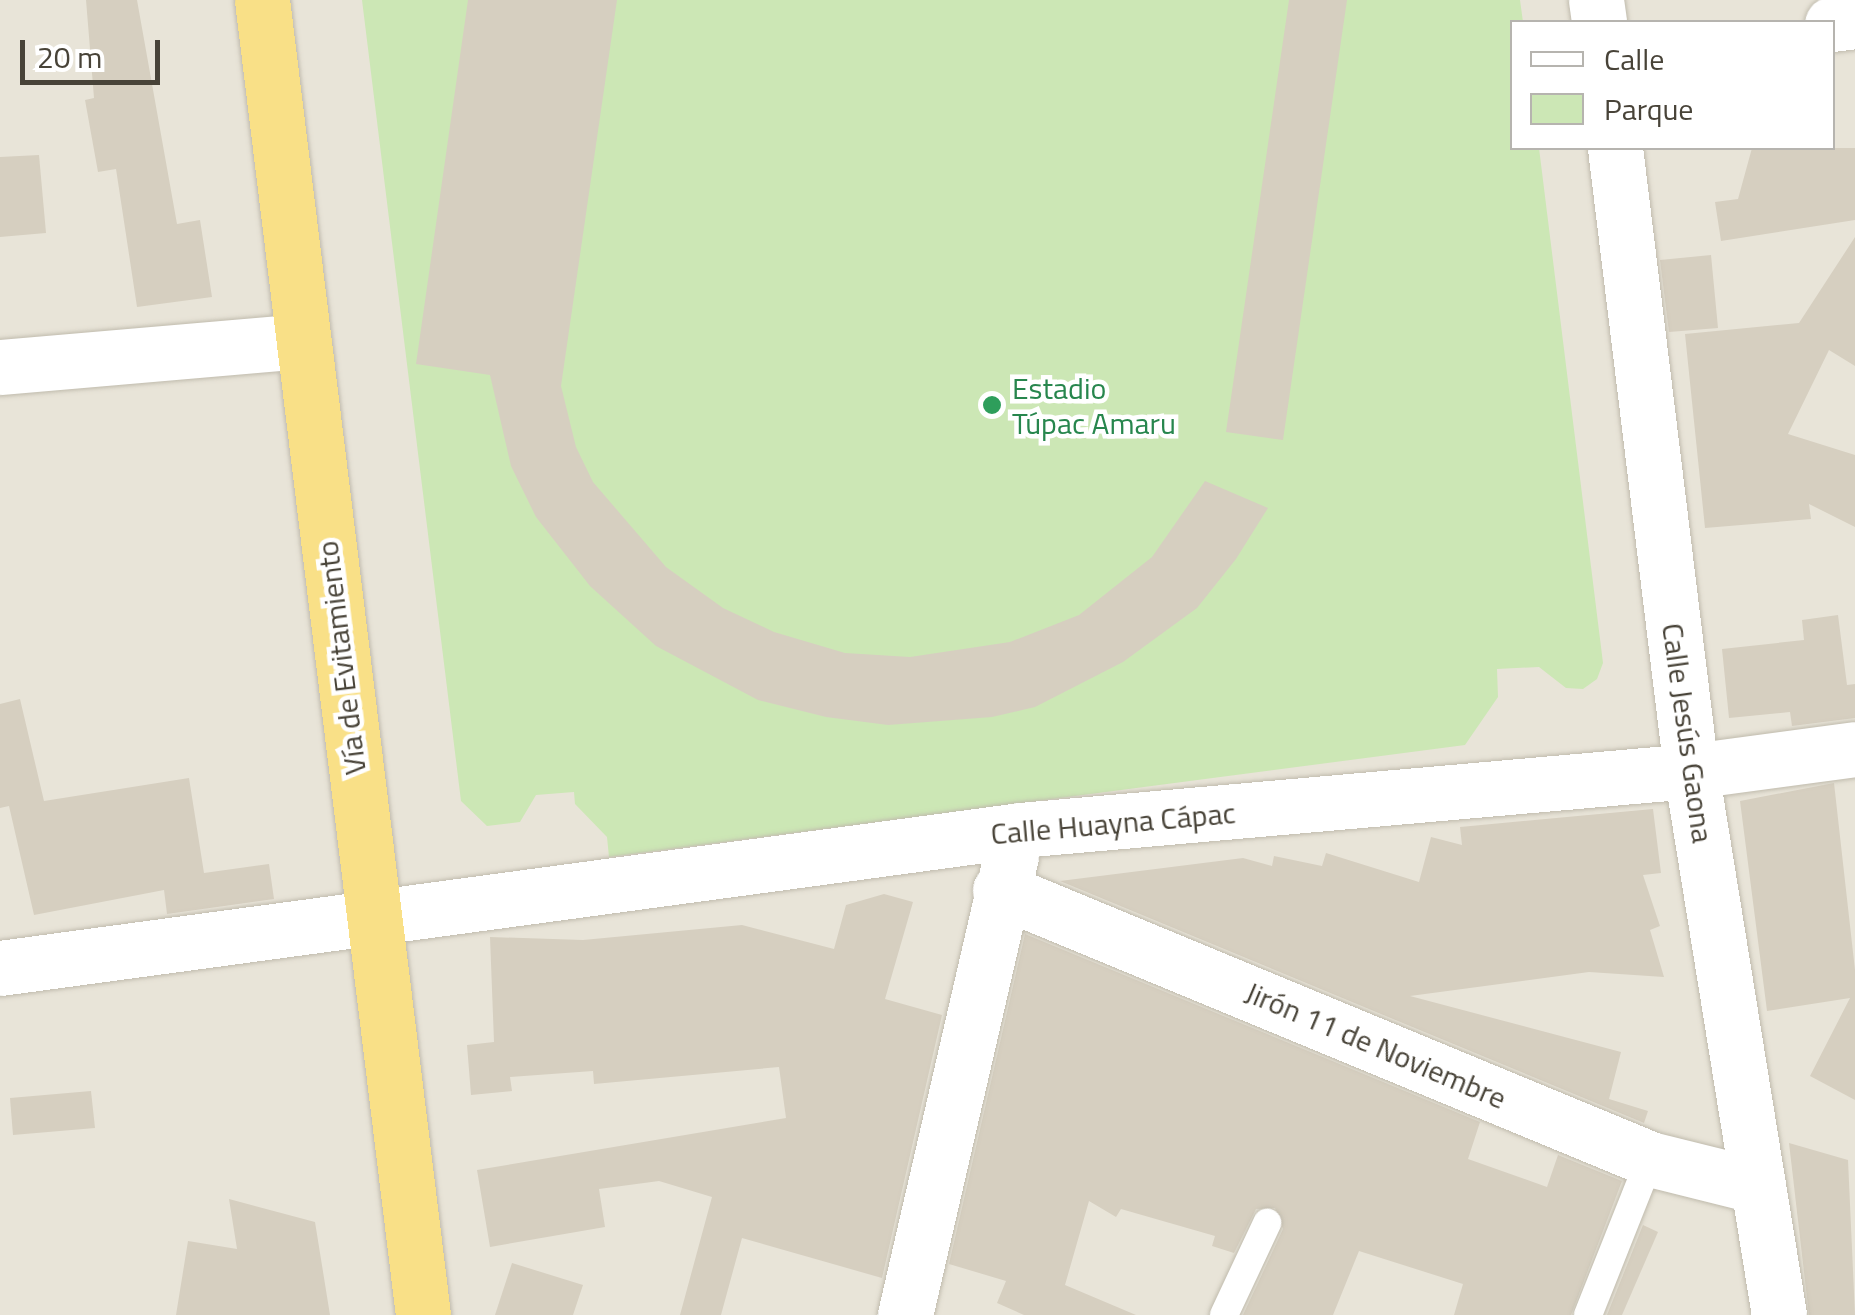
<!DOCTYPE html>
<html>
<head>
<meta charset="utf-8">
<style>
  body { margin:0 }
  #map { position:relative; width:1855px; height:1315px; overflow:hidden; background:#f4f2ea; font-family:"Titillium Web",sans-serif }
  div>[style] { position:absolute }
  [style*='--x'] { left:calc(var(--x)*1px); top:calc(var(--y)*1px); width:calc(var(--w)*1px); rotate:calc(var(--a)*1deg) }
  .residential>* { inset:0; background:#e8e4d8 }
  .green>* { inset:0; background:#cce7b5 }
  .building>* { inset:0; background:#d6cfc0 }
  .roads { filter:drop-shadow(0 0 2px #c0bbad) drop-shadow(0 0 2px #c0bbad) }
  .service>* { height:28px; margin:-14px; padding:0 14px; transform-origin:14px; border-radius:14px; background:#fff }
  .minor>* { height:55px; margin:-27.5px; padding:0 27.5px; transform-origin:27.5px; border-radius:27.5px; background:#fff }
  .trunk>* { height:55px; margin:-27.5px; padding:0 27.5px; transform-origin:27.5px; border-radius:27.5px; background:#f9e087 }
  .dots>* { width:28px; height:28px; translate:-50% -50%; box-sizing:border-box; border:5px solid #fff; border-radius:50% }
  span { translate:-50% -50%; white-space:nowrap; text-align:center; line-height:1.15; -webkit-text-stroke:9px #fff; paint-order:stroke }
  .leisure-label { font-size:30px; color:#27864d }
  .left { translate:0 -50%; text-align:left }
  .street-label { font-size:30px; color:#484338 }
  .legend { position:absolute; left:1510px; top:20px; width:325px; height:130px; box-sizing:border-box; background:#fff; border:2px solid #b6b4af; margin:0; padding:12px 18px; list-style:none; font-size:30px; color:#484338 }
  .legend li { display:flex; align-items:center; gap:20px; height:50px }
  .legend b { width:50px; border:2px solid #b6b4af }
  .scale { position:absolute; left:20px; top:40px; width:140px; height:45px; box-sizing:border-box; border:5px solid #484338; border-top:0; padding-left:12px; font-size:30px; line-height:35px; white-space:nowrap; color:#484338; -webkit-text-stroke:8px #fff; paint-order:stroke }
</style>
</head>
<body>
<div id="map">
  <div class="residential">
    <i style="clip-path:polygon(evenodd,0 0,1855px 0,1855px 1315px,0 1315px,0 0,1512px 22px,1832px 22px,1832px 148px,1512px 148px,1512px 22px)"></i>
  </div>
  <div class="green">
    <i style="clip-path:polygon(362px 0,1520px 0,1523px 22px,1512px 22px,1512px 148px,1539px 148px,1603px 663px,1597px 679px,1583px 689px,1566px 688px,1539px 667px,1497px 669px,1498px 697px,1465px 745px,609px 857px,607px 837px,575px 804px,574px 792px,536px 795px,520px 822px,487px 826px,461px 801px)"></i>
  </div>
  <div class="building">
    <i style="clip-path:polygon(86px 0,137px 0,177px 224px,200px 220px,212px 297px,137px 307px,116px 169px,98px 172px,85px 100px,94px 98px)"></i>
    <i style="clip-path:polygon(468px 0,617px 0,561px 386px,576px 447px,593px 482px,666px 567px,723px 608px,774px 632px,845px 653px,910px 657px,1010px 642px,1079px 615px,1152px 557px,1205px 481px,1268px 508px,1236px 559px,1197px 608px,1123px 662px,1035px 707px,992px 717px,888px 725px,826px 717px,758px 700px,656px 646px,590px 586px,536px 517px,511px 466px,490px 375px,416px 364px)"></i>
    <i style="clip-path:polygon(1289px 0,1347px 0,1283px 440px,1226px 432px)"></i>
    <i style="clip-path:polygon(1752px 148px,1855px 148px,1855px 220px,1721px 241px,1715px 202px,1738px 199px)"></i>
    <i style="clip-path:polygon(39px 155px,46px 233px,0 237px,0 157px)"></i>
    <i style="clip-path:polygon(1855px 237px,1855px 366px,1829px 350px,1788px 434px,1855px 455px,1855px 527px,1809px 504px,1811px 519px,1705px 528px,1685px 334px,1799px 323px)"></i>
    <i style="clip-path:polygon(1711px 255px,1718px 328px,1669px 332px,1660px 260px)"></i>
    <i style="clip-path:polygon(1838px 615px,1847px 685px,1855px 684px,1855px 718px,1792px 726px,1790px 712px,1729px 718px,1722px 649px,1804px 640px,1802px 620px)"></i>
    <i style="clip-path:polygon(20px 699px,44px 801px,189px 778px,204px 873px,269px 864px,274px 899px,167px 914px,164px 890px,34px 915px,9px 806px,0 808px,0 704px)"></i>
    <i style="clip-path:polygon(1834px 783px,1855px 970px,1855px 1100px,1810px 1076px,1850px 998px,1767px 1011px,1740px 801px)"></i>
    <i style="clip-path:polygon(1653px 809px,1661px 873px,1643px 875px,1660px 926px,1650px 930px,1664px 977px,1589px 972px,1410px 996px,1621px 1052px,1609px 1099px,1648px 1111px,1644px 1123px,1060px 881px,1243px 858px,1272px 866px,1274px 856px,1322px 866px,1326px 853px,1419px 882px,1431px 837px,1462px 845px,1460px 827px)"></i>
    <i style="clip-path:polygon(884px 894px,913px 902px,885px 999px,942px 1015px,882px 1278px,742px 1238px,721px 1315px,680px 1315px,712px 1197px,659px 1181px,599px 1189px,605px 1227px,490px 1247px,477px 1170px,786px 1118px,779px 1067px,594px 1084px,593px 1071px,510px 1077px,512px 1091px,471px 1095px,467px 1045px,494px 1042px,490px 937px,583px 940px,742px 925px,834px 949px,846px 905px)"></i>
    <i style="clip-path:polygon(1025px 934px,1480px 1122px,1468px 1159px,1547px 1187px,1558px 1155px,1622px 1181px,1571px 1315px,1454px 1315px,1463px 1284px,1359px 1251px,1333px 1315px,1243px 1315px,1283px 1229px,1275px 1208px,1256px 1209px,1234px 1253px,1212px 1246px,1215px 1236px,1121px 1209px,1116px 1217px,1089px 1201px,1065px 1285px,1136px 1315px,1024px 1315px,997px 1303px,1006px 1281px,949px 1264px)"></i>
    <i style="clip-path:polygon(91px 1091px,95px 1128px,13px 1135px,10px 1098px)"></i>
    <i style="clip-path:polygon(1789px 1143px,1848px 1160px,1855px 1315px,1809px 1315px)"></i>
    <i style="clip-path:polygon(229px 1199px,315px 1222px,330px 1315px,176px 1315px,188px 1241px,237px 1249px)"></i>
    <i style="clip-path:polygon(1643px 1225px,1658px 1232px,1622px 1315px,1607px 1315px)"></i>
    <i style="clip-path:polygon(512px 1263px,583px 1285px,573px 1315px,495px 1315px)"></i>
  </div>
  <div class="roads">
    <div class="service">
      <i style="--x:1224;--y:1315;--w:102;--a:-64.9"></i>
      <i style="--x:1588;--y:1315;--w:168;--a:-68.3"></i>
    </div>
    <div class="minor">
      <i style="--x:1596;--y:0;--w:22;--a:82"></i>
      <i style="--x:1832;--y:24;--w:23;--a:-7"></i>
      <i style="--x:1615;--y:148;--w:628;--a:83.04"></i>
      <i style="--x:1691;--y:771;--w:551;--a:80.81"></i>
      <i style="--x:0;--y:367;--w:304;--a:-4.9"></i>
      <i style="--x:1000;--y:890;--w:703;--a:22.48"></i>
      <i style="--x:1650;--y:1159;--w:111;--a:14"></i>
      <i style="--x:0;--y:968;--w:1029;--a:-7.7"></i>
      <i style="--x:1020;--y:830;--w:674;--a:-5.03"></i>
      <i style="--x:1691;--y:771;--w:165;--a:-7.6"></i>
      <i style="--x:905;--y:1315;--w:471;--a:-77"></i>
    </div>
    <div class="trunk">
      <i style="--x:262;--y:0;--w:1325;--a:83.02"></i>
    </div>
  </div>
  <div class="dots">
    <i style="left:992px;top:405px;background:#2e9e5b"></i>
  </div>
  <div class="leisure-label">
    <span class="left" style="left:1012px;top:405px">Estadio<br>Túpac Amaru</span>
  </div>
  <div class="street-label">
    <span style="left:341px;top:658px;rotate:-97deg">Vía de Evitamiento</span>
    <span style="left:1688px;top:733px;rotate:82deg">Calle Jesús Gaona</span>
    <span style="left:1113px;top:823px;rotate:-5deg">Calle Huayna Cápac</span>
    <span style="left:1376px;top:1045px;rotate:23deg">Jirón 11 de Noviembre</span>
  </div>
  <ul class="legend">
  <li><b style="height:12px;background:#fff"></b>Calle</li>
  <li><b style="height:28px;background:#cce7b5"></b>Parque</li>
  </ul>
  <div class="scale">20 m</div>
</div>
</body>
</html>
